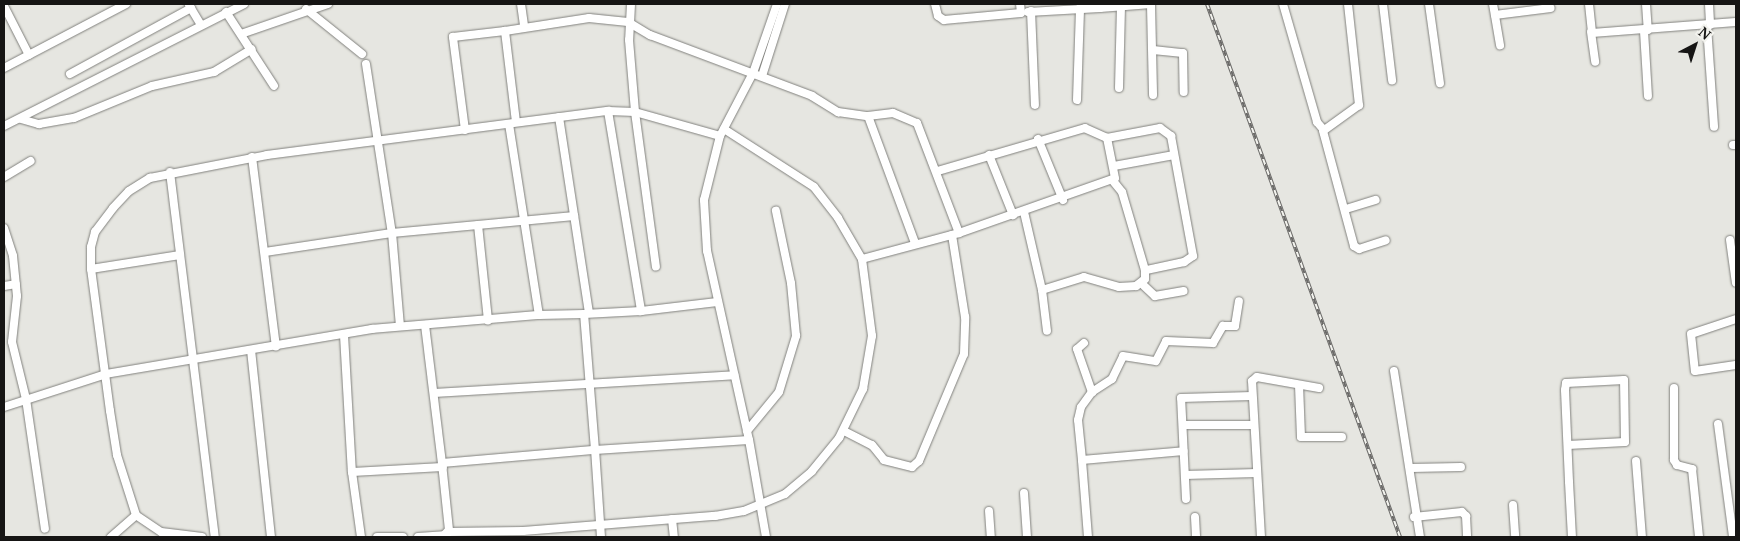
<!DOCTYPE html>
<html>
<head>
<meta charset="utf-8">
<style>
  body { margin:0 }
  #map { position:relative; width:1740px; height:541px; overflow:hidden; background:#e6e6e1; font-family:"Noto Serif",serif }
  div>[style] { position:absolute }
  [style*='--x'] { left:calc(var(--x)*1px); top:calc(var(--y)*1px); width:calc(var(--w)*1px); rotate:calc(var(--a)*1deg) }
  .roads { filter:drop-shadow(0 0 1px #81817d) drop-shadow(0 0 1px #81817d) }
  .street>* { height:8px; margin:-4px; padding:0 4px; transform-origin:4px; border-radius:4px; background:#fff }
  .rail>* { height:4px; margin-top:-2px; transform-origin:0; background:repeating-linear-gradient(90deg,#f3f3ee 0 5.5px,#6b6a68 0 11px); box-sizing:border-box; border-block:1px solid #6b6a68 }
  span { translate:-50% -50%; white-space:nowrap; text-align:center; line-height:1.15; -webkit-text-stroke:4px #f3f3ee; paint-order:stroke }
  .frame { position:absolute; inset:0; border:5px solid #161514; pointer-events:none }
  .north { position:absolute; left:1670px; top:20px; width:50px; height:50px; -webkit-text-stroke:4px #f3f3ee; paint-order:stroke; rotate:40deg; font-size:14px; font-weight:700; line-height:20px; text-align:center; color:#161514 }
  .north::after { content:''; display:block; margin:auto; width:18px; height:22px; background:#161514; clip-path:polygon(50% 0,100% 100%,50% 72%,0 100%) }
</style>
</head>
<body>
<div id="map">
  <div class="roads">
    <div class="street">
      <i style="--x:521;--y:4;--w:22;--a:82"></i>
      <i style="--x:631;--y:4;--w:36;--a:93"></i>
      <i style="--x:629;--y:40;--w:72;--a:85.2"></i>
      <i style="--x:635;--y:112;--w:156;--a:82.3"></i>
      <i style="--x:935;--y:4;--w:12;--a:76"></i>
      <i style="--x:938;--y:16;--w:7;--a:34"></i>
      <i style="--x:944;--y:20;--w:77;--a:-5.2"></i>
      <i style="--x:1021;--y:13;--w:9;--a:-96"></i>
      <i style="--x:1283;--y:4;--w:123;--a:73.9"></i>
      <i style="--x:1317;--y:122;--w:9;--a:49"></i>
      <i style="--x:1348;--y:4;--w:102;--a:83.8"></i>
      <i style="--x:1359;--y:105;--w:44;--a:144.2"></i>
      <i style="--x:1323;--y:131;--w:119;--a:74.9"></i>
      <i style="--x:1354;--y:246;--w:6;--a:31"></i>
      <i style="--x:1359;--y:249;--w:28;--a:-18"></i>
      <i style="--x:1383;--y:4;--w:77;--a:83.2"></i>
      <i style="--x:1429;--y:4;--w:80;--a:82.1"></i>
      <i style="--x:1493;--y:4;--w:42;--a:80.3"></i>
      <i style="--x:1589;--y:4;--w:29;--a:84"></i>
      <i style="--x:1592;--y:33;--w:144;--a:-4.4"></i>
      <i style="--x:1646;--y:4;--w:26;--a:86"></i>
      <i style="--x:1709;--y:4;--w:21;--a:87"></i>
      <i style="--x:189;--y:5;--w:23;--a:59"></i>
      <i style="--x:1151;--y:5;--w:90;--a:88.7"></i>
      <i style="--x:4;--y:6;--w:55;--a:63"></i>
      <i style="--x:1100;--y:8;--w:51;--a:-4.5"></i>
      <i style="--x:306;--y:9;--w:72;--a:38.8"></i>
      <i style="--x:1031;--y:11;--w:94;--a:87.6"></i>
      <i style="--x:226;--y:12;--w:88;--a:57"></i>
      <i style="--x:1028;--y:12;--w:72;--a:-3.2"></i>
      <i style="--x:1100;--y:8;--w:4;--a:-104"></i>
      <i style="--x:1495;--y:15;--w:56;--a:-7.1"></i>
      <i style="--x:1707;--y:26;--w:101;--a:86"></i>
      <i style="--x:1644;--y:31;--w:65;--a:86.5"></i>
      <i style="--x:1591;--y:32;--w:30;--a:82"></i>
      <i style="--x:241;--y:34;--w:92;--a:-19"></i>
      <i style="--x:1153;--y:50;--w:30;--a:6"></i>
      <i style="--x:1183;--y:53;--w:39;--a:89"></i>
      <i style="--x:366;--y:64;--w:171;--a:81.3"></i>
      <i style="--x:392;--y:233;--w:93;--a:85.1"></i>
      <i style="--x:4;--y:68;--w:138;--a:-27.7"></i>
      <i style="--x:70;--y:74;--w:138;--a:-28.6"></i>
      <i style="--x:762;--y:76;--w:76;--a:-72.3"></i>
      <i style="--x:1119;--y:88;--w:80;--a:-88.6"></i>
      <i style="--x:1077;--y:100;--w:92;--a:-88.1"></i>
      <i style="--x:608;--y:111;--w:27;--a:2"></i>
      <i style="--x:635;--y:112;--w:88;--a:15.8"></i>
      <i style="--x:559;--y:117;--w:198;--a:81.3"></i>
      <i style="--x:21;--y:119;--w:19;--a:16"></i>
      <i style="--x:39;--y:124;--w:36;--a:-10"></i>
      <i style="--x:74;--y:118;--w:84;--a:-22.3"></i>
      <i style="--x:152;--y:86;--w:64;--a:-12.7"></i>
      <i style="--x:214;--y:72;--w:44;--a:-31.2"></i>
      <i style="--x:516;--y:122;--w:92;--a:-96.9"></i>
      <i style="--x:505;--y:31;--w:85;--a:-8.8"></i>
      <i style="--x:589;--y:18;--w:39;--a:6"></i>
      <i style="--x:628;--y:22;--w:26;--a:31"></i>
      <i style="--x:650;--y:35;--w:173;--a:20.6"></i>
      <i style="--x:812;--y:96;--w:31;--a:32"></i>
      <i style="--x:838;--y:112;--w:30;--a:8"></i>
      <i style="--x:509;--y:124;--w:193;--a:81.1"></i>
      <i style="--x:539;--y:315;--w:45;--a:-1.3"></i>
      <i style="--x:4;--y:126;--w:269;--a:-26.9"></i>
      <i style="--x:724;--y:129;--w:107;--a:32.8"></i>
      <i style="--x:814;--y:187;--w:39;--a:52"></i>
      <i style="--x:838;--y:218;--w:48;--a:59.7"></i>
      <i style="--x:862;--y:259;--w:100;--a:-15"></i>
      <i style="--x:959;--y:233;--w:165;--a:-19.4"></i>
      <i style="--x:1115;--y:178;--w:41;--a:-101.3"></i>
      <i style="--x:1107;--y:138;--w:24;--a:-156"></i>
      <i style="--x:1085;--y:128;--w:153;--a:163.7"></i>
      <i style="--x:465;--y:130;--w:94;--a:-97.4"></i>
      <i style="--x:453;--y:37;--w:52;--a:-6.6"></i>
      <i style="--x:1107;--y:138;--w:54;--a:-10.7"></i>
      <i style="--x:1160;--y:128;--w:14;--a:36"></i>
      <i style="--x:1171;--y:136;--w:122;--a:79.6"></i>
      <i style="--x:1193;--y:256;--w:11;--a:146"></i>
      <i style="--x:1184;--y:262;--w:40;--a:168"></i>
      <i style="--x:1038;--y:139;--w:66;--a:67.7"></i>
      <i style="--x:1733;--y:145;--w:3;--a:0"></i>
      <i style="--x:989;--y:155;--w:65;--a:68.2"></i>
      <i style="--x:252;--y:157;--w:191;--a:82.8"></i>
      <i style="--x:1114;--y:166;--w:61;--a:-10.4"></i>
      <i style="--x:170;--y:172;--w:368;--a:83"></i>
      <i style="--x:4;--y:177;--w:31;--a:-31"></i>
      <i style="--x:1346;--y:209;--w:31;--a:-17"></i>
      <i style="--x:1024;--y:212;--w:80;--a:77"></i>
      <i style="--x:1042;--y:290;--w:44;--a:-17.2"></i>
      <i style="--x:1084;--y:277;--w:36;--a:16"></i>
      <i style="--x:1119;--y:287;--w:17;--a:-3"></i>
      <i style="--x:1136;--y:286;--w:11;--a:-38"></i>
      <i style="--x:1145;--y:279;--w:9;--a:-90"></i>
      <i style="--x:1145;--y:270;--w:81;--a:-106.4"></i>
      <i style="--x:1122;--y:192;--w:14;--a:-129"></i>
      <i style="--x:478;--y:225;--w:96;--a:84"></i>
      <i style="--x:4;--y:228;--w:29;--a:72"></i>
      <i style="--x:13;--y:256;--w:40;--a:84.3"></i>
      <i style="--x:17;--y:296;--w:46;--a:96.2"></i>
      <i style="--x:12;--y:342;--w:59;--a:76.2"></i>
      <i style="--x:26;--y:399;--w:131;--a:81.7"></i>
      <i style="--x:1730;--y:240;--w:43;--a:82.1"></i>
      <i style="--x:915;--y:243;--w:135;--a:-110.3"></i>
      <i style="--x:868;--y:116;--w:25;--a:-7"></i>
      <i style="--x:893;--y:113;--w:26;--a:23"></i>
      <i style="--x:917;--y:123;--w:118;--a:69.1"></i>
      <i style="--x:265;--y:252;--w:128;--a:-8.5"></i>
      <i style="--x:392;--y:233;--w:183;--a:-5.3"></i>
      <i style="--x:91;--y:269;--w:90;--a:-8.9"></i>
      <i style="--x:1141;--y:283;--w:19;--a:43"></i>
      <i style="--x:1155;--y:296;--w:29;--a:-10"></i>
      <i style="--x:4;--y:286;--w:12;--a:-9"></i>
      <i style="--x:1042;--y:290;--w:41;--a:83"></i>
      <i style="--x:1736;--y:319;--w:47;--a:161.6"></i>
      <i style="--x:1691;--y:334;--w:37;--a:84"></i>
      <i style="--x:1695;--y:371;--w:41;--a:-8.3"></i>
      <i style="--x:425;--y:325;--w:139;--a:83"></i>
      <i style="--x:344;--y:335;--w:137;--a:86.7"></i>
      <i style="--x:352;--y:472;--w:66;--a:82.1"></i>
      <i style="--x:1084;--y:343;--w:9;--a:139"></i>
      <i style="--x:1077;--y:349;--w:46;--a:70.8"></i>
      <i style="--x:251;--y:350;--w:188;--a:83.9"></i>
      <i style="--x:1394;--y:371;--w:168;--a:81.1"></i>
      <i style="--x:1299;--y:385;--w:52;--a:87.8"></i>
      <i style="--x:1301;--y:437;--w:41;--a:0"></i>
      <i style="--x:1674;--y:388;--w:72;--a:90"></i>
      <i style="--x:1674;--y:460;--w:6;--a:59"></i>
      <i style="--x:1677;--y:465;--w:16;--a:15"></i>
      <i style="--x:1692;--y:469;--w:68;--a:84.1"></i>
      <i style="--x:434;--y:393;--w:301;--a:-3.4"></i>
      <i style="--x:4;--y:407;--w:107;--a:-17.9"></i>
      <i style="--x:106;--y:374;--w:270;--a:-9.6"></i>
      <i style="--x:372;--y:329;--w:168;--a:-4.8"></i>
      <i style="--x:1718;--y:424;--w:114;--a:82.4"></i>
      <i style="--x:1183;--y:425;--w:71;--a:0"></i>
      <i style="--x:747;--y:431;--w:50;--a:-50.6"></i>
      <i style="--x:779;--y:392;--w:59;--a:-73.1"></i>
      <i style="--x:796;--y:336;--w:53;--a:-95.4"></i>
      <i style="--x:791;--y:283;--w:74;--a:-101.8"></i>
      <i style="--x:844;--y:431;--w:31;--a:27"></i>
      <i style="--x:872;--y:445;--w:19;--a:51"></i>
      <i style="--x:884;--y:460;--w:29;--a:14"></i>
      <i style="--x:912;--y:467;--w:9;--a:-41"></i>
      <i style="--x:919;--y:461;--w:116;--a:-67.2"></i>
      <i style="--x:964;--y:354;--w:37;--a:-88"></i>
      <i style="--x:965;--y:317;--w:83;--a:-99"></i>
      <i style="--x:1568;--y:445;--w:57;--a:-3"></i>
      <i style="--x:1625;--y:442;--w:62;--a:-90.9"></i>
      <i style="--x:1624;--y:380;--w:58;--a:177"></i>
      <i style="--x:1566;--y:383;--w:7;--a:98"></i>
      <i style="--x:1565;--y:390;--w:92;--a:87.5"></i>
      <i style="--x:1569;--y:482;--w:55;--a:86.9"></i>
      <i style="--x:1082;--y:460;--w:40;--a:-95.7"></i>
      <i style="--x:1078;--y:420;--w:13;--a:-77"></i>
      <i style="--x:1081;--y:407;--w:19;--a:-54"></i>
      <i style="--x:1092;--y:392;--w:24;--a:-33"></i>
      <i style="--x:1112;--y:379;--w:25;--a:-64"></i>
      <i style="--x:1123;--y:356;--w:33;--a:9"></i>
      <i style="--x:1156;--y:361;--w:22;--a:-63"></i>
      <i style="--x:1166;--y:341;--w:47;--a:2.4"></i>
      <i style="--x:1213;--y:343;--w:20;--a:-60"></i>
      <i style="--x:1223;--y:326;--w:12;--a:0"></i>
      <i style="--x:1235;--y:326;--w:25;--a:-81"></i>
      <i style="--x:1636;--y:461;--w:76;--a:85.5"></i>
      <i style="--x:1411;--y:468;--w:50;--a:-1.1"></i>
      <i style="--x:352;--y:472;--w:91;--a:-3.1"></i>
      <i style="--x:1185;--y:475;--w:72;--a:-1.6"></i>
      <i style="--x:1024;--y:493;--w:44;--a:86.1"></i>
      <i style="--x:1186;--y:499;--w:101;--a:-92.8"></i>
      <i style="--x:1181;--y:398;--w:71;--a:-1.6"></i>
      <i style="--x:1513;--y:505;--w:32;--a:86"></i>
      <i style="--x:989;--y:511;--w:26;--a:86"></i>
      <i style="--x:1195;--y:517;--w:20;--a:87"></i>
      <i style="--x:1414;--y:517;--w:48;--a:-5.9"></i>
      <i style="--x:1462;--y:512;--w:6;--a:45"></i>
      <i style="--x:1466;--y:516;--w:21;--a:87"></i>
      <i style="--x:672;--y:519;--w:18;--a:84"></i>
      <i style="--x:448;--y:532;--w:75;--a:-0.8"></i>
      <i style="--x:523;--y:531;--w:193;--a:-4.5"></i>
      <i style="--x:715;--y:516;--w:29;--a:-10"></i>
      <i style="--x:744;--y:511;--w:44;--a:-22.5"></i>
      <i style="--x:785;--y:494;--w:35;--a:-40"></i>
      <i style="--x:812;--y:471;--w:43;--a:-50.7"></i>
      <i style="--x:839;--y:438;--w:55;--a:-63.9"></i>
      <i style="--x:863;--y:389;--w:54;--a:-80.4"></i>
      <i style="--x:872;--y:336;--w:78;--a:-97.4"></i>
      <i style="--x:111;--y:537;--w:33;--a:-41"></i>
      <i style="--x:202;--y:537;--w:41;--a:-173"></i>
      <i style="--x:161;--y:532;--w:30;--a:-146"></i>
      <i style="--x:136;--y:515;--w:63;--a:-107.6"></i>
      <i style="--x:117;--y:455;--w:45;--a:-99"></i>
      <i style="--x:110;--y:411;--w:143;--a:-97.6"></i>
      <i style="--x:91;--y:269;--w:22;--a:-90"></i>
      <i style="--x:91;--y:247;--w:16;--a:-75"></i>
      <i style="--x:95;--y:232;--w:30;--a:-53"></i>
      <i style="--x:113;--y:208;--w:23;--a:-47"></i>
      <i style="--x:129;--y:191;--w:25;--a:-32"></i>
      <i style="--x:150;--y:178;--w:119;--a:-11.1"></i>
      <i style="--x:267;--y:155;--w:344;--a:-7.4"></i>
      <i style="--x:608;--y:111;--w:203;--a:80.6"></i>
      <i style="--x:641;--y:311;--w:77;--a:-6.8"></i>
      <i style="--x:377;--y:537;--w:26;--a:0"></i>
      <i style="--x:418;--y:537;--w:26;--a:-4"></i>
      <i style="--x:444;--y:535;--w:7;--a:-45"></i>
      <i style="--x:449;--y:530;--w:67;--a:-96"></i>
      <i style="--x:442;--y:463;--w:154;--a:-4.9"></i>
      <i style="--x:595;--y:450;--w:136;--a:-94.6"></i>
      <i style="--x:584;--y:314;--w:57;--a:-3"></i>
      <i style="--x:601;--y:537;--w:87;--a:-93.9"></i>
      <i style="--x:595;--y:450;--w:154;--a:-3.7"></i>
      <i style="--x:766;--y:537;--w:98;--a:-99.9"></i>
      <i style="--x:749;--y:440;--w:194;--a:-102.5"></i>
      <i style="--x:707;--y:251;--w:51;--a:-93.4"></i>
      <i style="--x:704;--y:200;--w:66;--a:-76"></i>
      <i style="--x:720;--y:136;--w:71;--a:-62.4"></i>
      <i style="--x:753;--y:73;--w:73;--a:-70.8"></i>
      <i style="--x:1088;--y:537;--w:77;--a:-94.5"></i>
      <i style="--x:1082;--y:460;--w:102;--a:-5"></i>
      <i style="--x:1261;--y:537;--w:156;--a:-93.3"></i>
      <i style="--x:1252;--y:381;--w:6;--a:-39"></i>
      <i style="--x:1257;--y:377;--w:63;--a:10.1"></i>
    </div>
  </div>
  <div class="rail">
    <i style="--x:1207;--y:4;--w:567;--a:70.09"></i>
  </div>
  <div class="frame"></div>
  <div class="north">N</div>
</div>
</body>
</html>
